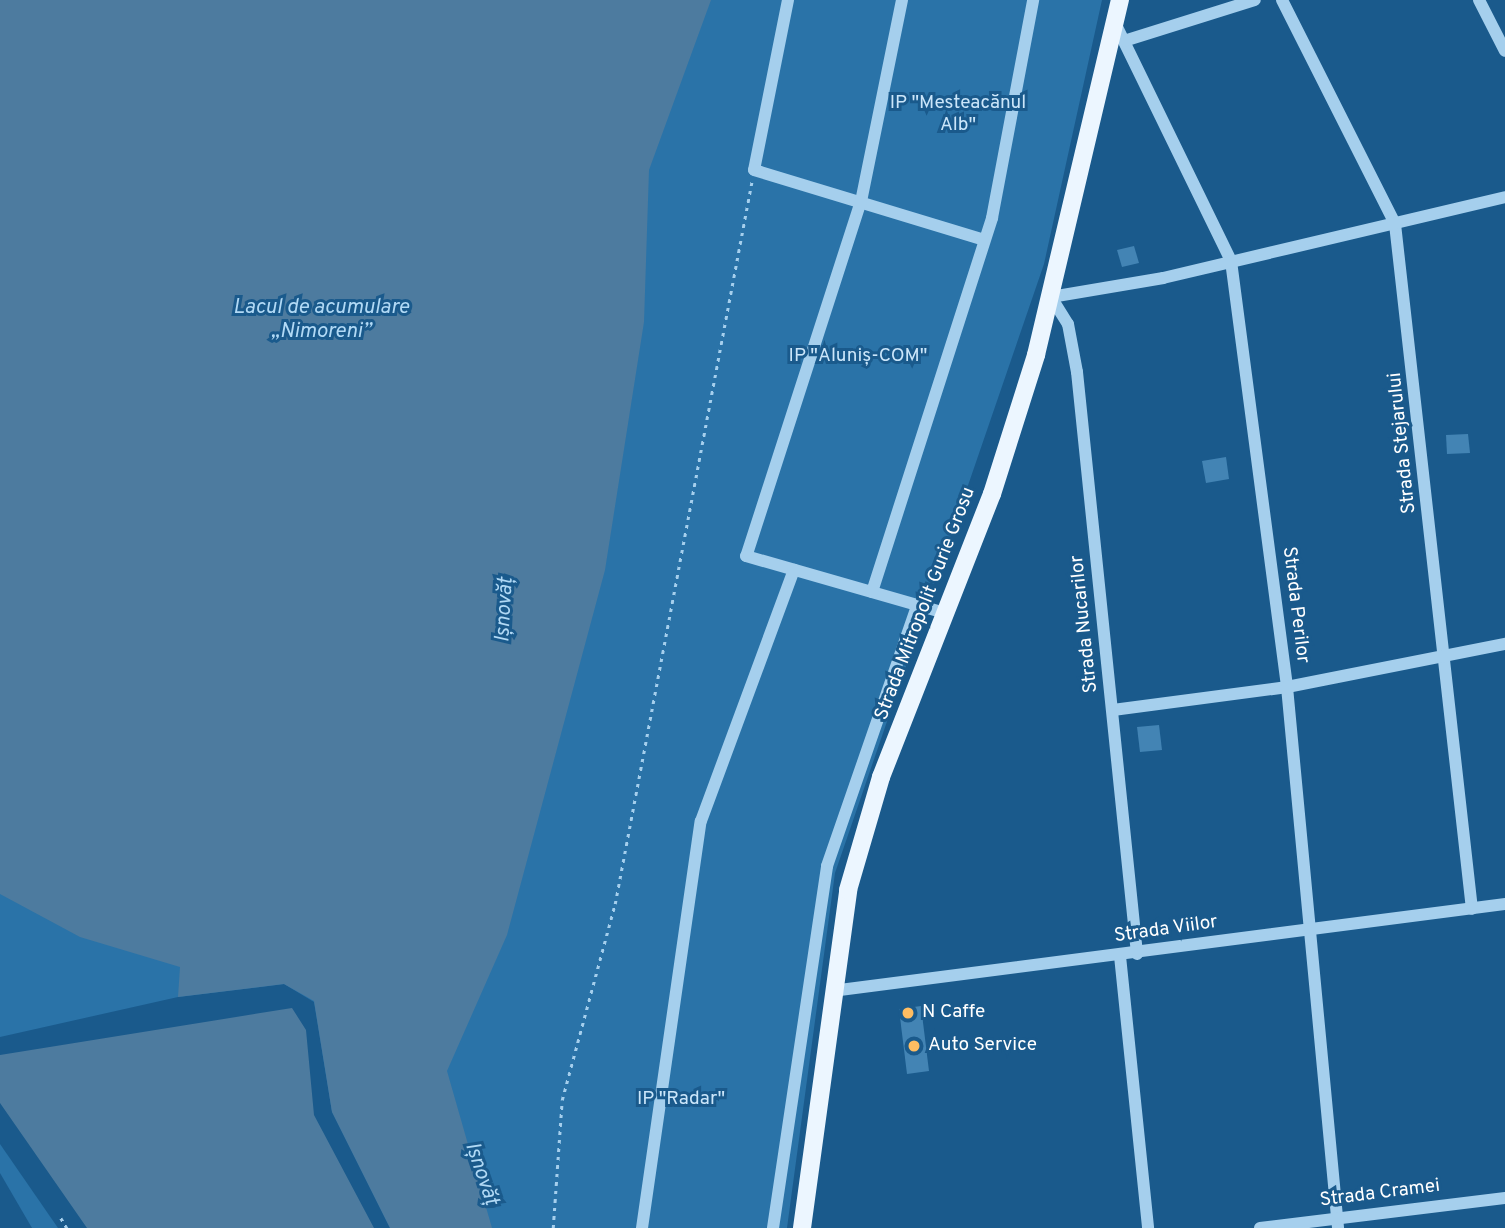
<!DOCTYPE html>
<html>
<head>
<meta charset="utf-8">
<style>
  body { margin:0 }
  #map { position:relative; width:1505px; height:1228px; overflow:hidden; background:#1a5a8c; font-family:Overpass,sans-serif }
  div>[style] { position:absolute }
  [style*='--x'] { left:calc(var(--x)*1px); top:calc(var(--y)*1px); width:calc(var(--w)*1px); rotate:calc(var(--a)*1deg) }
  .green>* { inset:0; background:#2a73a8 }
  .water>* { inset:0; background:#4d7b9f }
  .building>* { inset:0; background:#4384b4 }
  .path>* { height:2.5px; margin-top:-1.25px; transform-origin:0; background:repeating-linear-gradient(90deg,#a5cfed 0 3.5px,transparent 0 8.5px) }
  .minor>* { height:12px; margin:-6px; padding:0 6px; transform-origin:6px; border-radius:6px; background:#a5cfed }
  .major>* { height:18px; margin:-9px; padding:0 9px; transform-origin:9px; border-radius:9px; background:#ecf6ff }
  .dots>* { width:19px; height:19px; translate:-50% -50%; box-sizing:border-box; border:4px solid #1a5a8c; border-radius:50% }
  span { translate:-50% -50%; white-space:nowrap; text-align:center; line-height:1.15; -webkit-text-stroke:6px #1a5a8c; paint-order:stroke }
  .park-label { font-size:19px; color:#cbe6fa }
  .street-label { font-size:19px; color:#fff }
  .poi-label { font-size:19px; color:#fff }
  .left { translate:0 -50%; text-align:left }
  .water-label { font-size:21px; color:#b1d9f5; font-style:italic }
</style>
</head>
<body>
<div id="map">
  <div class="green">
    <i style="clip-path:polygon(698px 0,1102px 0,1044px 264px,835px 873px,787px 1228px,390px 1228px,332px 1112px,314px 1002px,284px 984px,178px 997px,0 1037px,0 680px,635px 165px)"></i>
    <i style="clip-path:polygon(0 1144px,58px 1228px,32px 1228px,0 1173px)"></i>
  </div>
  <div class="water">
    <i style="clip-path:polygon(0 0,711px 0,649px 170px,644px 322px,605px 570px,507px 935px,447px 1071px,492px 1228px,390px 1228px,332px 1112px,314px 1001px,284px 984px,178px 997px,180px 967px,80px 937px,0 894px)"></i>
    <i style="clip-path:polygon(292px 1008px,306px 1030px,314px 1115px,374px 1228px,87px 1228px,0 1103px,0 1055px)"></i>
  </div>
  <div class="building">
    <i style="clip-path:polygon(1134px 246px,1139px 263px,1122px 267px,1117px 250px)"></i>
    <i style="clip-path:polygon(1468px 434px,1470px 453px,1447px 454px,1446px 435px)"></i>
    <i style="clip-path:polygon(1226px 457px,1229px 479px,1206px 483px,1202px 461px)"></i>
    <i style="clip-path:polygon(1159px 725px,1162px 750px,1140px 752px,1137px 727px)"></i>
    <i style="clip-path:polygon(921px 1006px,929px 1071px,907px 1074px,899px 1009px)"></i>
  </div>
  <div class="path">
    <i style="--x:61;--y:1218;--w:12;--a:59"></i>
    <i style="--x:553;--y:1228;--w:128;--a:-86"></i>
    <i style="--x:562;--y:1100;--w:203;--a:-74.9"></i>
    <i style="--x:615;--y:904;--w:737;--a:-79.28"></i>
  </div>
  <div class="minor">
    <i style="--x:788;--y:0;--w:173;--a:101.3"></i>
    <i style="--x:754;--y:170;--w:240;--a:16.9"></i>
    <i style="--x:902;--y:0;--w:205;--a:101.5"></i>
    <i style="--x:861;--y:201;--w:373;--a:107.9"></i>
    <i style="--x:746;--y:556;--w:207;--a:16"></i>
    <i style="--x:1282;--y:0;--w:251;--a:63.2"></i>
    <i style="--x:1395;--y:224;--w:689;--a:83.59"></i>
    <i style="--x:1479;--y:0;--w:57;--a:63"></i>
    <i style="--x:1115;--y:23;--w:265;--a:64"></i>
    <i style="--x:1231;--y:261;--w:430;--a:82.5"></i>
    <i style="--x:1287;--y:687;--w:543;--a:84.61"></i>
    <i style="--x:1124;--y:41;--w:137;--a:-17.4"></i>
    <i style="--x:1051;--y:297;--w:32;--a:58"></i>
    <i style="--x:1068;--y:324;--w:49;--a:79.4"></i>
    <i style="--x:1077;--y:372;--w:585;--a:84.11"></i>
    <i style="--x:1051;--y:297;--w:114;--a:-9.6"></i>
    <i style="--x:1163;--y:278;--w:351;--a:-13.3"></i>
    <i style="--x:872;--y:592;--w:393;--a:-72.2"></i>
    <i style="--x:992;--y:218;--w:222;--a:-79.3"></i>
    <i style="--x:1113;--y:710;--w:176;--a:-7.5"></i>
    <i style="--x:1287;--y:687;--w:222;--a:-11.2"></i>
    <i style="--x:1120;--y:956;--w:273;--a:84.1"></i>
    <i style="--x:832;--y:991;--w:679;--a:-7.37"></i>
    <i style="--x:642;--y:1228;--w:411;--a:-81.8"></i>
    <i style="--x:701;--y:821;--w:268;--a:-69.7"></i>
    <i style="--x:773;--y:1228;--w:366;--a:-81.5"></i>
    <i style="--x:827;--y:866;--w:275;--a:-70.9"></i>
    <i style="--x:1260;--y:1228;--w:247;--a:-7"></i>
  </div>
  <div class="major">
    <i style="--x:802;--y:1228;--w:341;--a:-82.2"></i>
    <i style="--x:848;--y:890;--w:118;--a:-73.7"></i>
    <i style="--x:881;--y:777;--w:304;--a:-68.6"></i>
    <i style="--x:992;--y:494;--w:146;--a:-72.4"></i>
    <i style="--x:1036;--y:355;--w:365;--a:-76.7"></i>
  </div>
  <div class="dots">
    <i style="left:908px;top:1013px;background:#ffbd62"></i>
    <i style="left:914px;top:1046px;background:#ffbd62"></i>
  </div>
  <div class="park-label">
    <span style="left:958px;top:115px">IP "Mesteacănul<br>Alb"</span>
    <span style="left:858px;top:357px">IP "Aluniș-COM"</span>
    <span style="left:681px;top:1100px">IP "Radar"</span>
  </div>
  <div class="street-label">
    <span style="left:1403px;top:443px;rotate:-96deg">Strada Stejarului</span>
    <span style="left:926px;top:604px;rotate:-69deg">Strada Mitropolit Gurie Grosu</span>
    <span style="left:1295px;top:605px;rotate:83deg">Strada Perilor</span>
    <span style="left:1085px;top:624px;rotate:-96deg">Strada Nucarilor</span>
    <span style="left:1166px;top:930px;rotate:-8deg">Strada Viilor</span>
    <span style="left:1380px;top:1194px;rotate:-7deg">Strada Cramei</span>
  </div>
  <div class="poi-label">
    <span class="left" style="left:922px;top:1013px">N Caffe</span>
    <span class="left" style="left:928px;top:1046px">Auto Service</span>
  </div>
  <div class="water-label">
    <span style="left:321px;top:320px">Lacul de acumulare<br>„Nimoreni”</span>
    <span style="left:505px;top:610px;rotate:-87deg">Ișnovăț</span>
    <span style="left:481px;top:1174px;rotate:71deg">Ișnovăț</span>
  </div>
</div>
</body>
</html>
